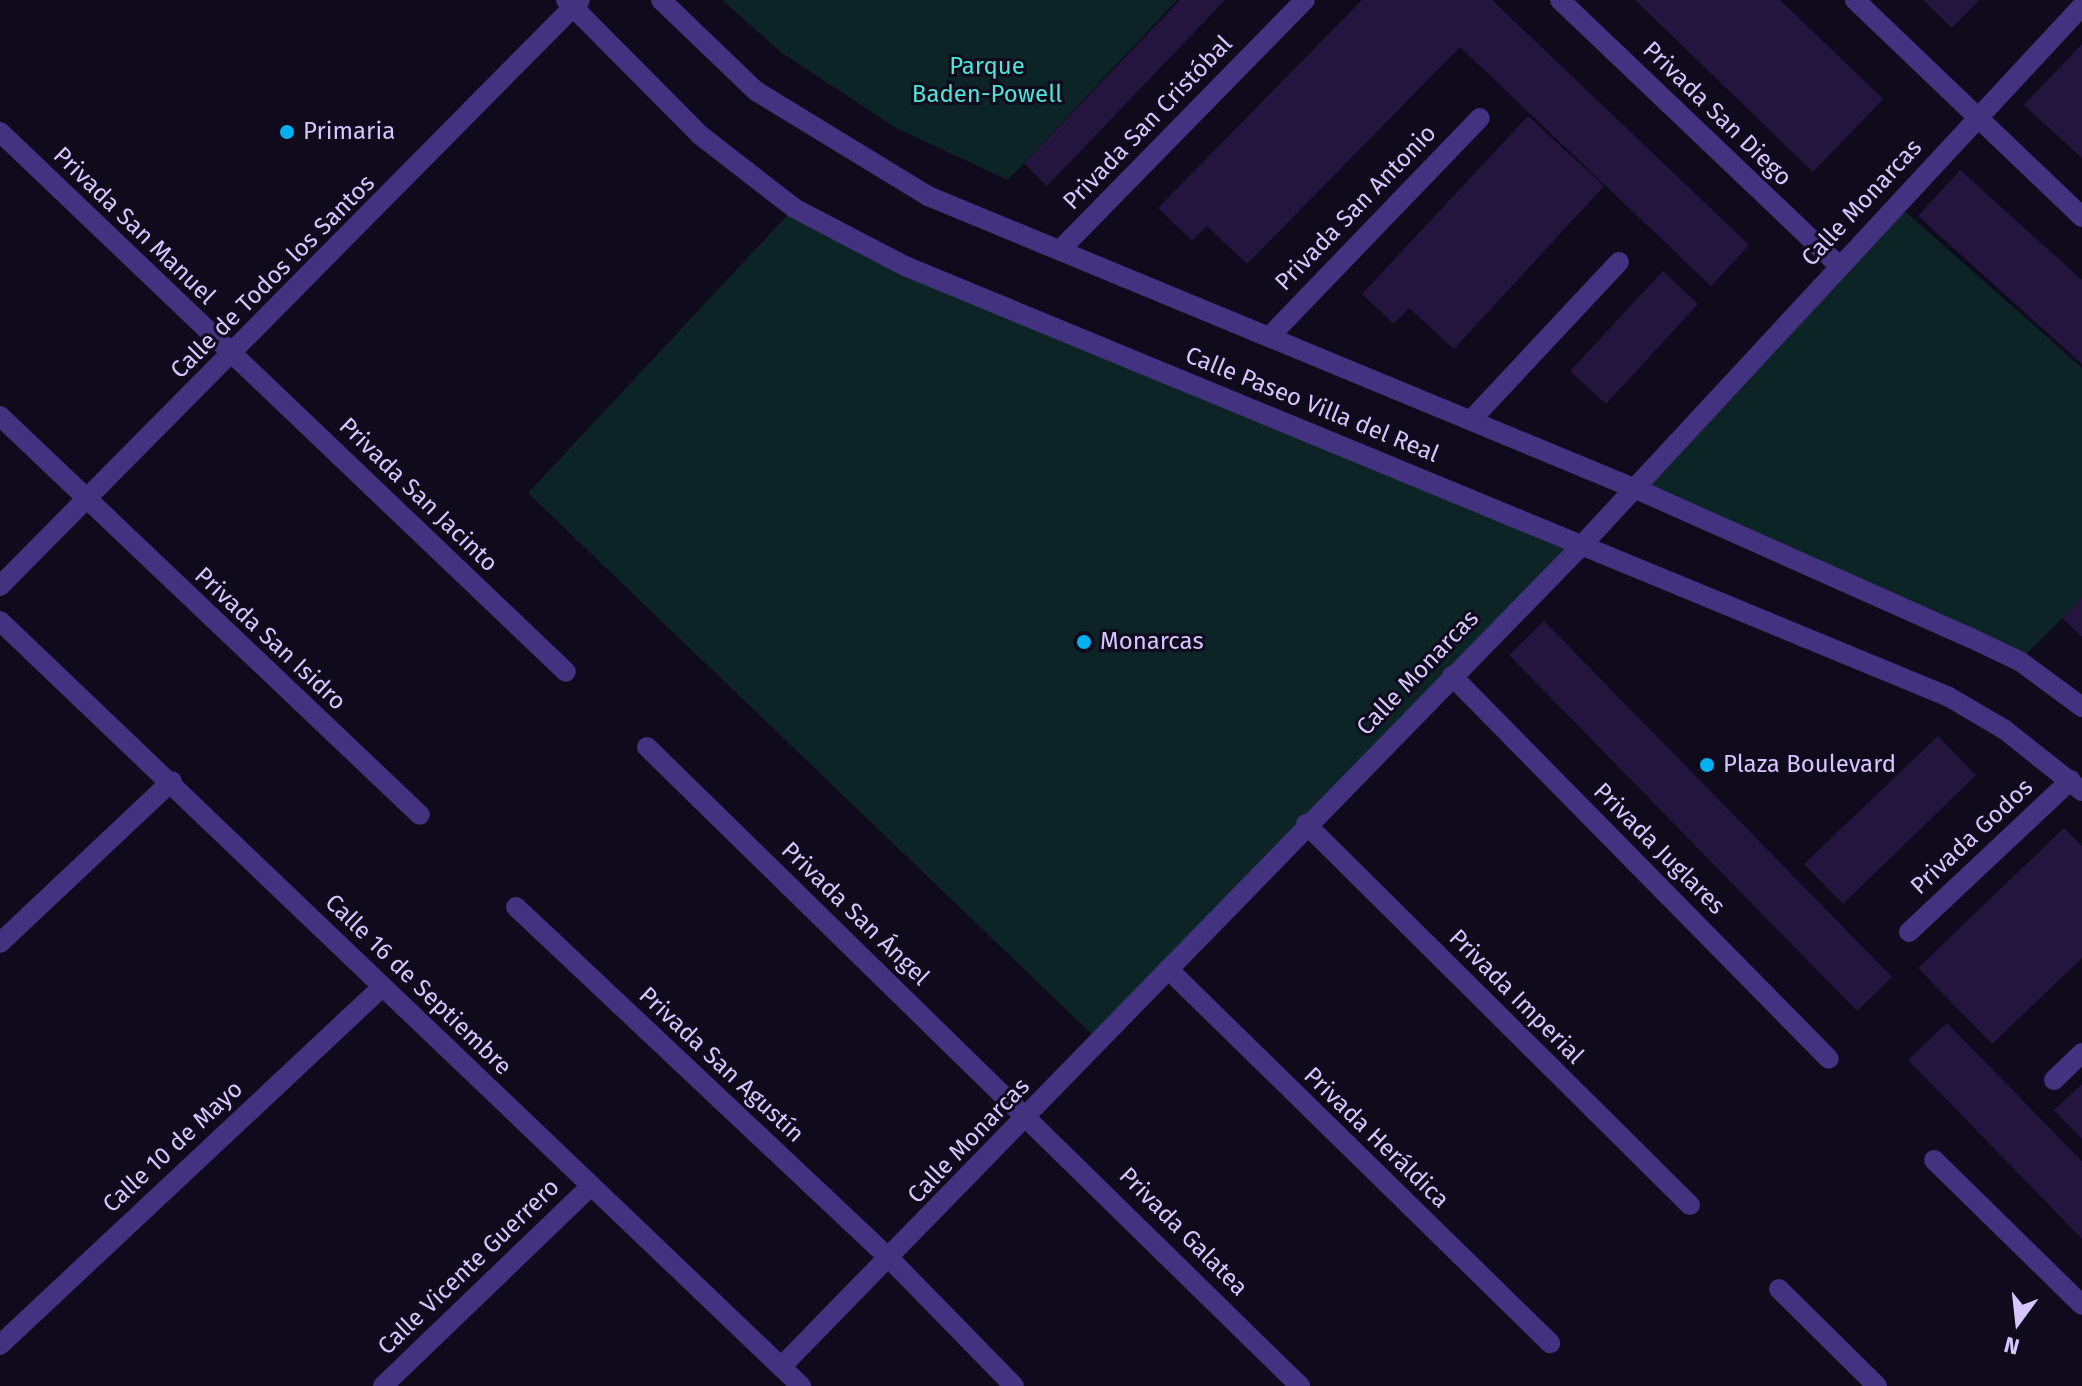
<!DOCTYPE html>
<html>
<head>
<meta charset="utf-8">
<style>
  body { margin:0 }
  #map { position:relative; width:2082px; height:1386px; overflow:hidden; background:#100a1d; font-family:"Fira Sans",sans-serif }
  div>[style] { position:absolute }
  [style*='--x'] { left:calc(var(--x)*1px); top:calc(var(--y)*1px); width:calc(var(--w)*1px); rotate:calc(var(--a)*1deg) }
  .green>* { inset:0; background:#0d2427 }
  .building>* { inset:0; background:#24153f }
  .minor>* { height:20px; margin:-10px; padding:0 10px; transform-origin:10px; border-radius:10px; background:#42327f }
  .tertiary>* { height:20px; margin:-10px; padding:0 10px; transform-origin:10px; border-radius:10px; background:#42327f }
  .dots>* { width:22px; height:22px; translate:-50% -50%; box-sizing:border-box; border:4px solid #100a1d; border-radius:50% }
  span { translate:-50% -50%; white-space:nowrap; text-align:center; line-height:1.15; -webkit-text-stroke:6px #100a1d; paint-order:stroke }
  .park-label { font-size:24px; color:#4ce5d8 }
  .street-label { font-size:24px; color:#d6c6ff }
  .poi-label { font-size:24px; color:#d6c6ff }
  .left { translate:0 -50%; text-align:left }
  .north { position:absolute; left:1978px; top:1282px; width:80px; height:80px; -webkit-text-stroke:6px #100a1d; paint-order:stroke; rotate:195deg; font-size:22px; font-weight:700; line-height:32px; text-align:center; color:#d6c6ff }
  .north::after { content:''; display:block; margin:auto; width:28px; height:36px; background:#d6c6ff; clip-path:polygon(50% 0,100% 100%,50% 72%,0 100%) }
</style>
</head>
<body>
<div id="map">
  <div class="green">
    <i style="clip-path:polygon(722px 0,1177px 0,1008px 180px,896px 128px,782px 53px)"></i>
    <i style="clip-path:polygon(1899px 206px,2082px 368px,2082px 598px,2021px 659px,1639px 488px)"></i>
    <i style="clip-path:polygon(794px 208px,1572px 551px,1099px 1041px,528px 493px)"></i>
  </div>
  <div class="building">
    <i style="clip-path:polygon(1180px 0,1225px 0,1047px 186px,1024px 163px)"></i>
    <i style="clip-path:polygon(1362px 0,1492px 0,1749px 245px,1711px 286px,1460px 47px,1247px 264px,1207px 226px,1192px 241px,1158px 208px)"></i>
    <i style="clip-path:polygon(1635px 0,1780px 0,1883px 99px,1813px 172px)"></i>
    <i style="clip-path:polygon(1923px 0,1979px 0,1952px 28px)"></i>
    <i style="clip-path:polygon(2082px 44px,2082px 158px,2024px 105px)"></i>
    <i style="clip-path:polygon(1528px 116px,1604px 186px,1454px 349px,1409px 308px,1394px 324px,1362px 294px)"></i>
    <i style="clip-path:polygon(1960px 170px,2082px 280px,2082px 364px,1918px 216px)"></i>
    <i style="clip-path:polygon(1663px 271px,1698px 304px,1606px 404px,1570px 371px)"></i>
    <i style="clip-path:polygon(2082px 598px,2082px 637px,2062px 618px)"></i>
    <i style="clip-path:polygon(1544px 621px,1892px 977px,1857px 1011px,1509px 655px)"></i>
    <i style="clip-path:polygon(1938px 736px,1976px 775px,1843px 904px,1804px 864px)"></i>
    <i style="clip-path:polygon(2064px 828px,2082px 846px,2082px 958px,1992px 1044px,1918px 968px)"></i>
    <i style="clip-path:polygon(1947px 1023px,2082px 1161px,2082px 1239px,1908px 1060px)"></i>
    <i style="clip-path:polygon(2082px 1084px,2082px 1139px,2054px 1110px)"></i>
  </div>
  <div class="minor">
    <i style="--x:1560;--y:0;--w:384;--a:43.6"></i>
    <i style="--x:1855;--y:0;--w:314;--a:43.7"></i>
    <i style="--x:0;--y:132;--w:782;--a:43.65"></i>
    <i style="--x:1062;--y:248;--w:347;--a:-45.6"></i>
    <i style="--x:1271;--y:335;--w:301;--a:-46.1"></i>
    <i style="--x:0;--y:416;--w:579;--a:43.53"></i>
    <i style="--x:1472;--y:419;--w:215;--a:-46.9"></i>
    <i style="--x:0;--y:586;--w:824;--a:-45.29"></i>
    <i style="--x:1452;--y:676;--w:537;--a:45.45"></i>
    <i style="--x:647;--y:747;--w:914;--a:44.38"></i>
    <i style="--x:1306;--y:824;--w:541;--a:44.78"></i>
    <i style="--x:516;--y:907;--w:515;--a:43.27"></i>
    <i style="--x:891;--y:1260;--w:176;--a:45.7"></i>
    <i style="--x:1909;--y:932;--w:222;--a:-43.2"></i>
    <i style="--x:0;--y:943;--w:236;--a:-43.3"></i>
    <i style="--x:1168;--y:969;--w:535;--a:44.39"></i>
    <i style="--x:2054;--y:1080;--w:39;--a:-44"></i>
    <i style="--x:1934;--y:1160;--w:207;--a:44.4"></i>
    <i style="--x:1779;--y:1289;--w:138;--a:44.7"></i>
    <i style="--x:0;--y:1345;--w:524;--a:-43.14"></i>
    <i style="--x:781;--y:1367;--w:1149;--a:-45.74"></i>
    <i style="--x:1583;--y:544;--w:734;--a:-47.15"></i>
    <i style="--x:383;--y:1386;--w:289;--a:-43.9"></i>
  </div>
  <div class="tertiary">
    <i style="--x:566;--y:0;--w:190;--a:45.2"></i>
    <i style="--x:700;--y:135;--w:119;--a:37.8"></i>
    <i style="--x:794;--y:208;--w:125;--a:27.6"></i>
    <i style="--x:905;--y:266;--w:1129;--a:22.43"></i>
    <i style="--x:1949;--y:697;--w:65;--a:30.5"></i>
    <i style="--x:2005;--y:730;--w:98;--a:38.4"></i>
    <i style="--x:661;--y:0;--w:132;--a:43.8"></i>
    <i style="--x:756;--y:91;--w:202;--a:31.4"></i>
    <i style="--x:928;--y:196;--w:766;--a:22.48"></i>
    <i style="--x:1636;--y:489;--w:367;--a:24"></i>
    <i style="--x:1971;--y:638;--w:55;--a:25.6"></i>
    <i style="--x:2021;--y:662;--w:76;--a:36.4"></i>
    <i style="--x:0;--y:621;--w:1108;--a:43.68"></i>
  </div>
  <div class="dots">
    <i style="left:287px;top:132px;background:#00b1f1"></i>
    <i style="left:1084px;top:642px;background:#00b1f1"></i>
    <i style="left:1707px;top:765px;background:#00b1f1"></i>
  </div>
  <div class="park-label">
    <span style="left:987px;top:81px">Parque<br>Baden-Powell</span>
  </div>
  <div class="street-label">
    <span style="left:1717px;top:114px;rotate:44deg">Privada San Diego</span>
    <span style="left:1148px;top:123px;rotate:-46deg">Privada San Cristóbal</span>
    <span style="left:1862px;top:203px;rotate:-47deg">Calle Monarcas</span>
    <span style="left:1356px;top:208px;rotate:-46deg">Privada San Antonio</span>
    <span style="left:134px;top:226px;rotate:44deg">Privada San Manuel</span>
    <span style="left:273px;top:277px;rotate:-45deg">Calle de Todos los Santos</span>
    <span style="left:1312px;top:405px;rotate:22deg">Calle Paseo Villa del Real</span>
    <span style="left:418px;top:495px;rotate:44deg">Privada San Jacinto</span>
    <span style="left:270px;top:639px;rotate:43deg">Privada San Isidro</span>
    <span style="left:1418px;top:673px;rotate:-46deg">Calle Monarcas</span>
    <span style="left:1972px;top:837px;rotate:-43deg">Privada Godos</span>
    <span style="left:1659px;top:849px;rotate:45deg">Privada Juglares</span>
    <span style="left:855px;top:914px;rotate:44deg">Privada San Ángel</span>
    <span style="left:418px;top:985px;rotate:44deg">Calle 16 de Septiembre</span>
    <span style="left:1516px;top:997px;rotate:45deg">Privada Imperial</span>
    <span style="left:721px;top:1065px;rotate:43deg">Privada San Agustín</span>
    <span style="left:1376px;top:1138px;rotate:44deg">Privada Heráldica</span>
    <span style="left:969px;top:1141px;rotate:-46deg">Calle Monarcas</span>
    <span style="left:173px;top:1147px;rotate:-43deg">Calle 10 de Mayo</span>
    <span style="left:1183px;top:1232px;rotate:45deg">Privada Galatea</span>
    <span style="left:469px;top:1267px;rotate:-44deg">Calle Vicente Guerrero</span>
  </div>
  <div class="poi-label">
    <span class="left" style="left:303px;top:132px">Primaria</span>
    <span class="left" style="left:1100px;top:642px">Monarcas</span>
    <span class="left" style="left:1723px;top:765px">Plaza Boulevard</span>
  </div>
  <div class="north">N</div>
</div>
</body>
</html>
